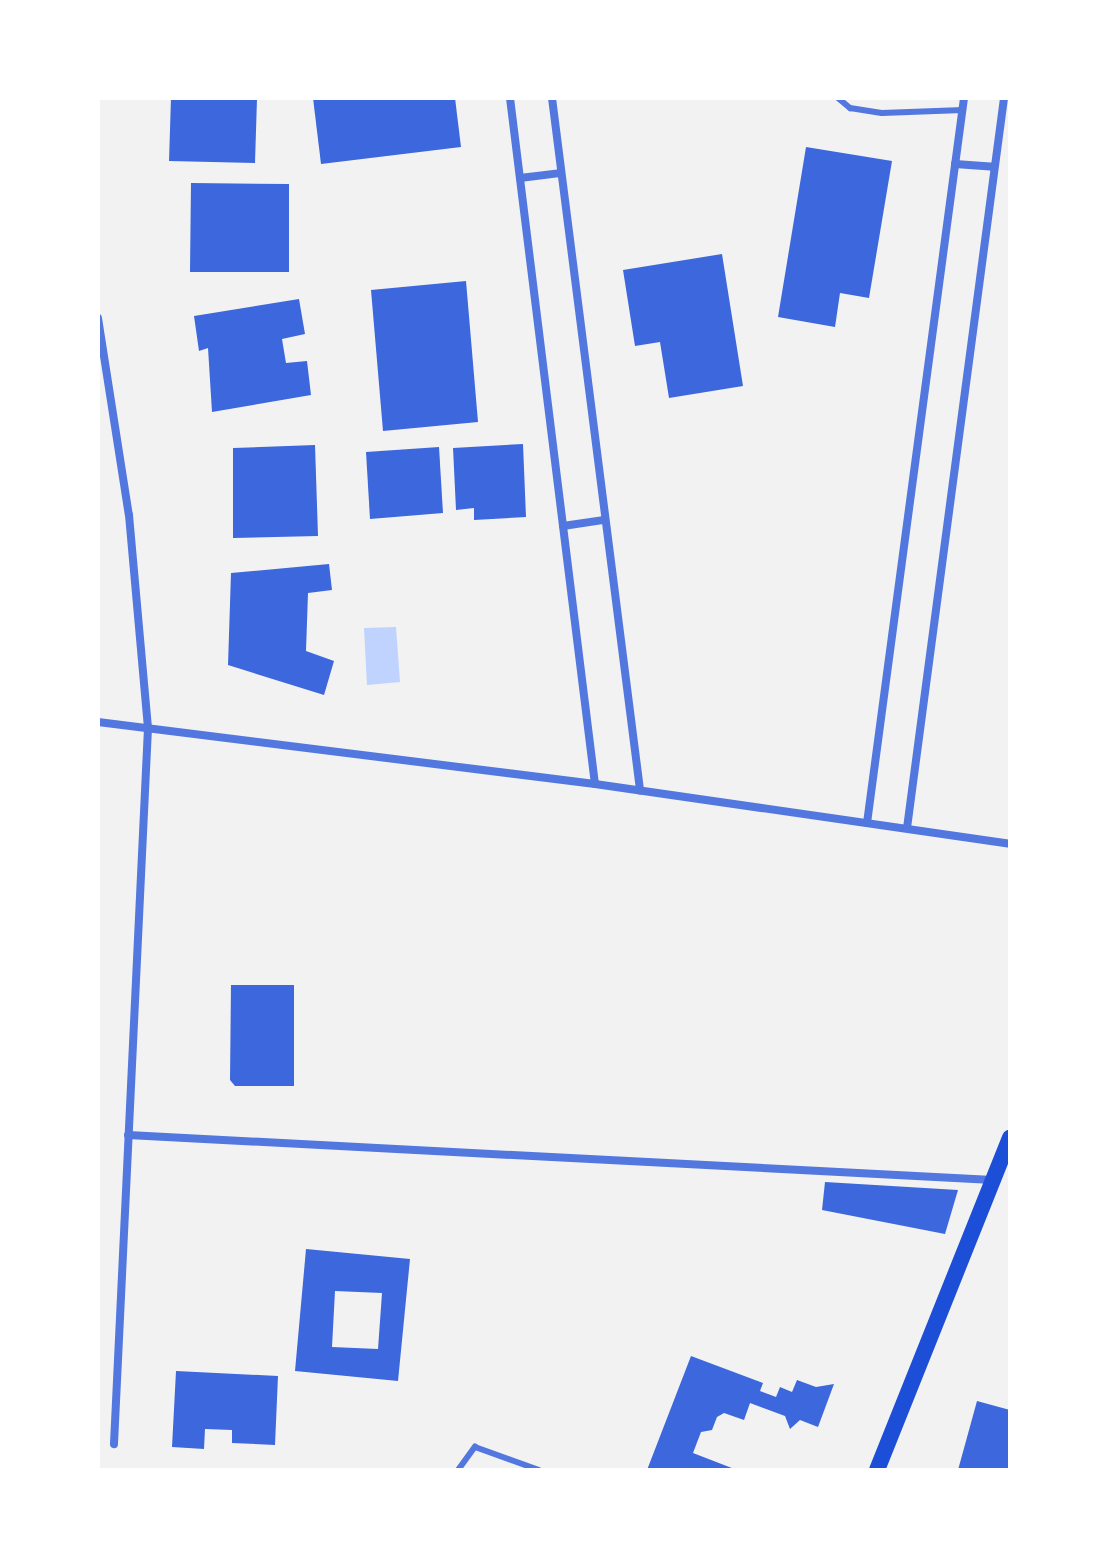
<!DOCTYPE html>
<html>
<head>
<meta charset="utf-8">
<style>
  body { margin:0 }
  #map { position:relative; width:1108px; height:1568px; overflow:hidden; background:#f2f2f2; font-family:Montserrat,sans-serif }
  div>[style] { position:absolute }
  [style*='--x'] { left:calc(var(--x)*1px); top:calc(var(--y)*1px); width:calc(var(--w)*1px); rotate:calc(var(--a)*1deg) }
  .water>* { inset:0; background:#bfd3fe }
  .building>* { inset:0; background:#3d67dc }
  .service>* { height:6px; margin:-3px; padding:0 3px; transform-origin:3px; border-radius:3px; background:#5277de }
  .minor>* { height:8px; margin:-4px; padding:0 4px; transform-origin:4px; border-radius:4px; background:#5277de }
  .secondary>* { height:16px; margin:-8px; padding:0 8px; transform-origin:8px; border-radius:8px; background:#1d4ed8 }
  span { translate:-50% -50%; white-space:nowrap; text-align:center; line-height:1.15; -webkit-text-stroke:6px #fff; paint-order:stroke }
  .frame { position:absolute; inset:0; border:100px solid #fff; pointer-events:none }
</style>
</head>
<body>
<div id="map">
  <div class="water">
    <i style="clip-path:polygon(396px 627px,400px 682px,367px 685px,364px 628px)"></i>
  </div>
  <div class="building">
    <i style="clip-path:polygon(171px 98px,257px 98px,255px 163px,169px 161px)"></i>
    <i style="clip-path:polygon(313px 98px,455px 98px,461px 147px,321px 164px)"></i>
    <i style="clip-path:polygon(806px 147px,892px 161px,869px 298px,840px 293px,835px 327px,778px 317px)"></i>
    <i style="clip-path:polygon(191px 183px,289px 184px,289px 272px,190px 272px)"></i>
    <i style="clip-path:polygon(722px 254px,743px 386px,669px 398px,660px 342px,635px 346px,623px 270px)"></i>
    <i style="clip-path:polygon(466px 281px,478px 422px,383px 431px,371px 290px)"></i>
    <i style="clip-path:polygon(299px 299px,305px 334px,282px 339px,286px 363px,307px 361px,311px 395px,212px 412px,208px 348px,199px 351px,194px 316px)"></i>
    <i style="clip-path:polygon(523px 444px,526px 517px,474px 520px,474px 508px,456px 510px,453px 448px)"></i>
    <i style="clip-path:polygon(315px 445px,318px 536px,233px 538px,233px 448px)"></i>
    <i style="clip-path:polygon(439px 447px,443px 513px,370px 519px,366px 452px)"></i>
    <i style="clip-path:polygon(329px 564px,332px 590px,308px 593px,306px 651px,334px 661px,324px 695px,228px 665px,231px 573px)"></i>
    <i style="clip-path:polygon(231px 985px,294px 985px,294px 1086px,235px 1086px,230px 1080px)"></i>
    <i style="clip-path:polygon(825px 1182px,958px 1190px,945px 1234px,822px 1210px)"></i>
    <i style="clip-path:polygon(evenodd,306px 1249px,410px 1259px,398px 1381px,295px 1371px,306px 1249px,335px 1291px,382px 1293px,378px 1349px,332px 1347px,335px 1291px)"></i>
    <i style="clip-path:polygon(691px 1356px,763px 1383px,760px 1391px,776px 1397px,780px 1387px,792px 1392px,797px 1380px,816px 1387px,834px 1384px,818px 1427px,800px 1420px,790px 1429px,785px 1416px,750px 1403px,744px 1420px,724px 1413px,717px 1417px,712px 1430px,701px 1432px,693px 1453px,737px 1470px,647px 1470px)"></i>
    <i style="clip-path:polygon(176px 1371px,278px 1376px,275px 1445px,232px 1443px,232px 1430px,205px 1429px,204px 1449px,172px 1447px)"></i>
    <i style="clip-path:polygon(977px 1401px,1010px 1410px,1010px 1470px,958px 1470px)"></i>
  </div>
  <div class="service">
    <i style="--x:838;--y:98;--w:16;--a:40"></i>
    <i style="--x:850;--y:108;--w:32;--a:9"></i>
    <i style="--x:882;--y:113;--w:81;--a:-2.1"></i>
    <i style="--x:458;--y:1470;--w:29;--a:-54"></i>
    <i style="--x:475;--y:1447;--w:68;--a:19.8"></i>
  </div>
  <div class="minor">
    <i style="--x:510;--y:98;--w:691;--a:82.94"></i>
    <i style="--x:552;--y:98;--w:698;--a:82.75"></i>
    <i style="--x:955;--y:164;--w:39;--a:4"></i>
    <i style="--x:520;--y:178;--w:38;--a:-7"></i>
    <i style="--x:98;--y:318;--w:199;--a:81.1"></i>
    <i style="--x:129;--y:515;--w:214;--a:84.9"></i>
    <i style="--x:148;--y:728;--w:717;--a:92.72"></i>
    <i style="--x:563;--y:526;--w:40;--a:-8.5"></i>
    <i style="--x:98;--y:722;--w:501;--a:7.11"></i>
    <i style="--x:595;--y:784;--w:419;--a:8.2"></i>
    <i style="--x:867;--y:823;--w:731;--a:-82.38"></i>
    <i style="--x:907;--y:828;--w:736;--a:-82.43"></i>
    <i style="--x:128;--y:1135;--w:866;--a:2.98"></i>
  </div>
  <div class="secondary">
    <i style="--x:877;--y:1470;--w:358;--a:-68.2"></i>
  </div>
  <div class="frame"></div>
</div>
</body>
</html>
